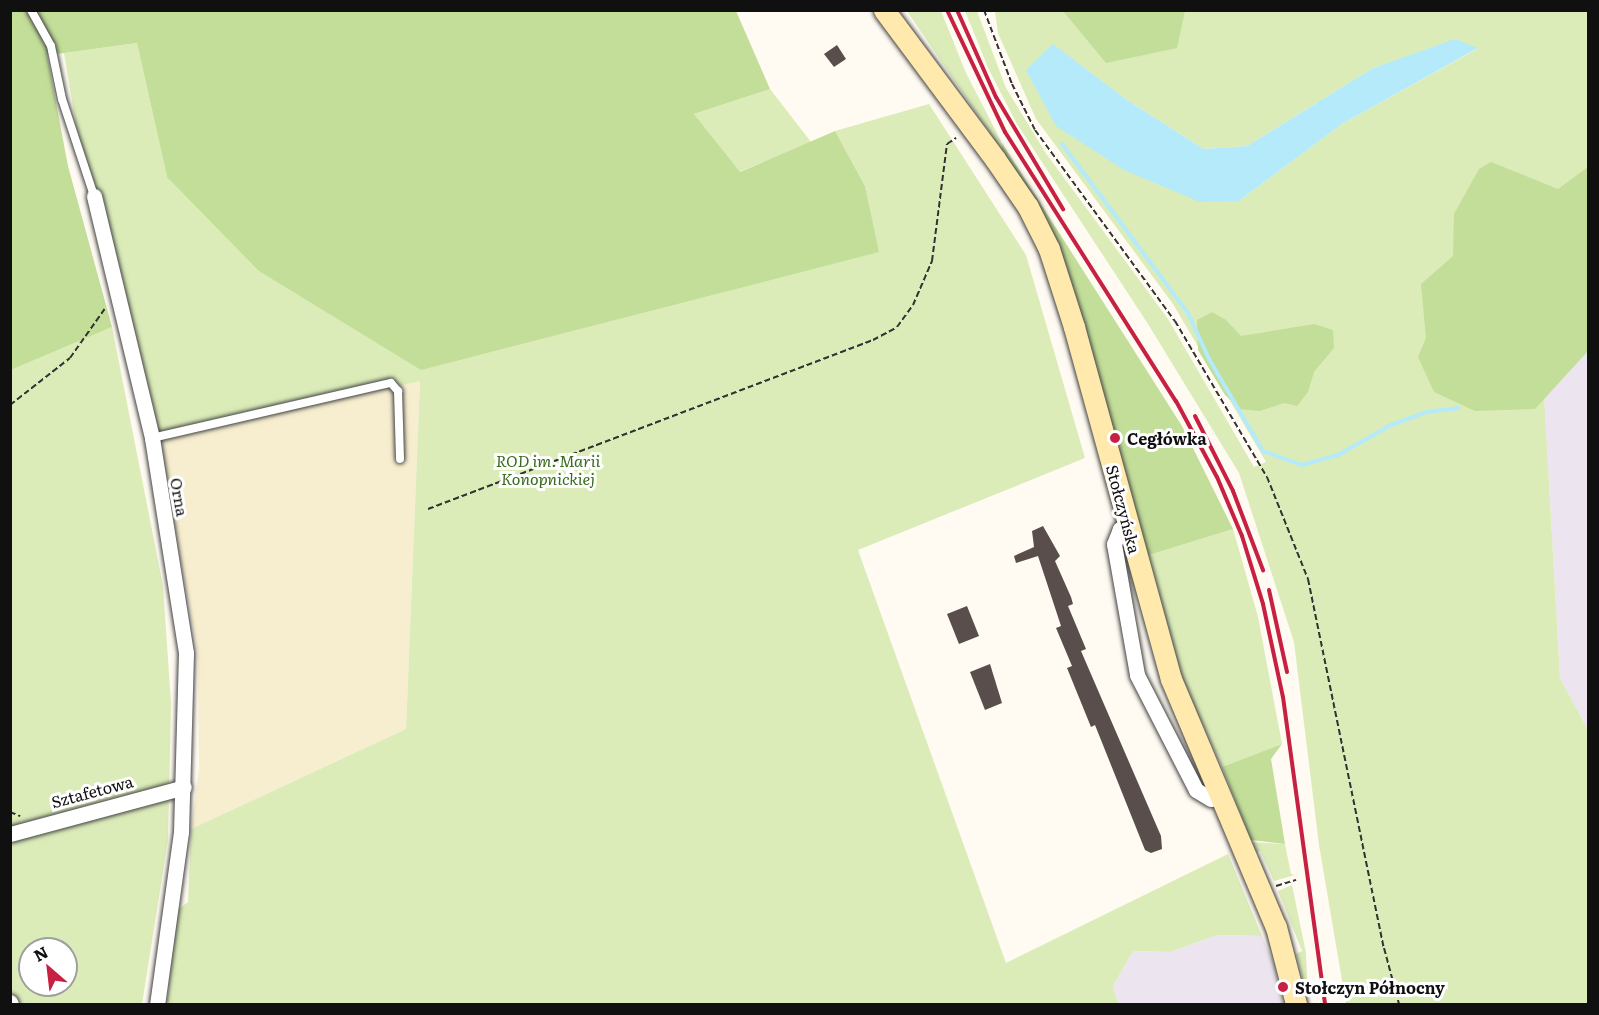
<!DOCTYPE html>
<html>
<head>
<meta charset="utf-8">
<style>
  body { margin:0 }
  #map { position:relative; width:1599px; height:1015px; overflow:hidden; background:#fffaf2; font-family:Literata,serif }
  div>[style] { position:absolute }
  [style*='--x'] { left:calc(var(--x)*1px); top:calc(var(--y)*1px); width:calc(var(--w)*1px); rotate:calc(var(--a)*1deg) }
  .industrial>* { inset:0; background:#ece4ee }
  .farmland>* { inset:0; background:#f7eed0 }
  .green>* { inset:0; background:#dbecb9 }
  .forest>* { inset:0; background:#c2de98 }
  .water>* { inset:0; background:#b4eaf9 }
  .stream>* { height:4px; margin:-2px; padding:0 2px; transform-origin:2px; border-radius:2px; background:#b4eaf9 }
  .building>* { inset:0; background:#594e4b }
  .path>* { height:2px; margin-top:-1px; transform-origin:0; background:repeating-linear-gradient(90deg,#323232 0 6px,transparent 0 9px) }
  .roads { filter:drop-shadow(0 0 2px #434343) drop-shadow(0 0 2px #434343) }
  .lane>* { height:8px; margin:-4px; padding:0 4px; transform-origin:4px; border-radius:4px; background:#fff }
  .street>* { height:15px; margin:-7.5px; padding:0 7.5px; transform-origin:7.5px; border-radius:7.5px; background:#fff }
  .secondary>* { height:21px; margin:-10.5px; padding:0 10.5px; transform-origin:10.5px; border-radius:10.5px; background:#ffe9ad }
  .rail>* { height:4px; margin:-2px; padding:0 2px; transform-origin:2px; border-radius:2px; background:#c72042 }
  .dots>* { width:16px; height:16px; translate:-50% -50%; box-sizing:border-box; border:3px solid #fff; border-radius:50% }
  span { translate:-50% -50%; white-space:nowrap; text-align:center; line-height:1.15; -webkit-text-stroke:6px #fff; paint-order:stroke }
  .poi-label { font-size:16px; color:#101010; font-weight:700 }
  .left { translate:0 -50%; text-align:left }
  .park-label { font-size:16px; color:#396b1c; font-style:italic }
  .street-label { font-size:16px; color:#101010 }
  .frame { position:absolute; inset:0; border:12px solid #101010; pointer-events:none }
  .north { position:absolute; left:18px; top:937px; width:60px; height:60px; box-sizing:border-box; background:#fff; border:2px solid #9f9f9f; border-radius:50%; rotate:332deg; font-size:16px; font-weight:700; line-height:24px; text-align:center; color:#101010 }
  .north::after { content:''; display:block; margin:auto; width:21px; height:27px; background:#c72042; clip-path:polygon(50% 0,100% 100%,50% 72%,0 100%) }
</style>
</head>
<body>
<div id="map">
  <div class="industrial">
    <i style="clip-path:polygon(1588px 332px,1588px 730px,1560px 678px,1542px 358px)"></i>
    <i style="clip-path:polygon(1217px 935px,1262px 936px,1274px 964px,1283px 1004px,1118px 1004px,1113px 986px,1133px 951px,1170px 952px)"></i>
  </div>
  <div class="farmland">
    <i style="clip-path:polygon(420px 380px,406px 729px,191px 829px,199px 768px,198px 654px,159px 441px)"></i>
  </div>
  <div class="green">
    <i style="clip-path:polygon(907px 11px,941px 11px,966px 73px,1002px 143px,1002px 151px)"></i>
    <i style="clip-path:polygon(evenodd,965px 11px,977px 11px,1006px 88px,1045px 152px,1168px 319px,1254px 467px,1266px 462px,1173px 304px,1036px 119px,998px 33px,995px 11px,1588px 11px,1588px 338px,1542px 358px,1560px 678px,1588px 730px,1588px 1004px,1346px 1004px,1319px 845px,1294px 642px,1239px 473px,1148px 324px,1017px 124px,989px 70px,965px 11px,1455px 40px,1477px 49px,1342px 124px,1239px 201px,1053px 45px,1127px 100px,1204px 149px,1247px 146px,1373px 68px,1455px 40px)"></i>
    <i style="clip-path:polygon(137px 43px,167px 177px,878px 252px,865px 186px,835px 131px,929px 104px,1026px 255px,1085px 458px,858px 550px,1006px 963px,1228px 854px,1262px 936px,1217px 935px,1170px 952px,1133px 951px,1113px 986px,1118px 1004px,167px 1004px,176px 911px,188px 902px,191px 829px,406px 729px,420px 381px,159px 441px,82px 161px,64px 53px)"></i>
    <i style="clip-path:polygon(770px 89px,811px 142px,739px 172px,694px 114px)"></i>
    <i style="clip-path:polygon(evenodd,112px 327px,163px 586px,171px 703px,168px 840px,142px 1004px,11px 1004px,11px 370px,112px 327px,30px 949px,66px 949px,66px 985px,30px 985px,30px 949px)"></i>
    <i style="clip-path:polygon(1233px 529px,1258px 617px,1282px 744px,1222px 767px,1179px 673px,1146px 556px)"></i>
    <i style="clip-path:polygon(1248px 842px,1285px 844px,1291px 874px,1295px 875px,1274px 881px,1260px 851px,1253px 854px)"></i>
    <i style="clip-path:polygon(1292px 885px,1306px 953px,1308px 998px,1296px 954px,1302px 951px,1278px 891px)"></i>
  </div>
  <div class="forest">
    <i style="clip-path:polygon(11px 11px,736px 11px,770px 89px,694px 114px,740px 172px,835px 131px,865px 186px,879px 252px,421px 370px,259px 271px,167px 177px,137px 43px,64px 53px,47px 55px,68px 166px,112px 327px,11px 370px)"></i>
    <i style="clip-path:polygon(1063px 11px,1185px 11px,1177px 48px,1106px 63px)"></i>
    <i style="clip-path:polygon(1002px 143px,1182px 426px,1233px 529px,1146px 556px,1099px 387px,1002px 151px)"></i>
    <i style="clip-path:polygon(1491px 162px,1558px 189px,1588px 167px,1588px 351px,1535px 409px,1475px 411px,1434px 392px,1418px 357px,1426px 338px,1421px 284px,1453px 256px,1454px 214px,1479px 169px)"></i>
    <i style="clip-path:polygon(1212px 312px,1226px 320px,1241px 336px,1314px 324px,1333px 330px,1334px 348px,1314px 372px,1308px 392px,1297px 406px,1284px 403px,1260px 411px,1240px 409px,1225px 395px,1198px 350px,1197px 320px)"></i>
    <i style="clip-path:polygon(1282px 744px,1271px 759px,1285px 844px,1251px 840px,1222px 767px)"></i>
  </div>
  <div class="water">
    <i style="clip-path:polygon(1455px 39px,1478px 48px,1342px 124px,1239px 201px,1200px 202px,1124px 170px,1056px 126px,1026px 70px,1053px 44px,1127px 100px,1204px 149px,1247px 146px,1373px 68px)"></i>
  </div>
  <div class="stream">
    <i style="--x:1062;--y:144;--w:211;--a:53.3"></i>
    <i style="--x:1188;--y:313;--w:51;--a:65.5"></i>
    <i style="--x:1209;--y:359;--w:107;--a:59.6"></i>
    <i style="--x:1263;--y:451;--w:41;--a:19.7"></i>
    <i style="--x:1302;--y:465;--w:37;--a:-16"></i>
    <i style="--x:1338;--y:455;--w:61;--a:-29.5"></i>
    <i style="--x:1391;--y:425;--w:37;--a:-20"></i>
    <i style="--x:1426;--y:412;--w:33;--a:-7"></i>
  </div>
  <div class="building">
    <i style="clip-path:polygon(837px 45px,846px 59px,834px 67px,824px 54px)"></i>
    <i style="clip-path:polygon(1043px 526px,1060px 556px,1055px 561px,1071px 597px,1073px 604px,1068px 606px,1086px 649px,1081px 651px,1161px 836px,1162px 849px,1151px 853px,1145px 850px,1095px 725px,1091px 727px,1067px 668px,1072px 666px,1056px 628px,1061px 626px,1038px 556px,1016px 563px,1014px 556px,1034px 547px,1032px 531px)"></i>
    <i style="clip-path:polygon(967px 606px,979px 636px,959px 644px,947px 614px)"></i>
    <i style="clip-path:polygon(990px 664px,1002px 703px,985px 710px,970px 672px)"></i>
  </div>
  <div class="path">
    <i style="--x:984;--y:10;--w:79;--a:69.3"></i>
    <i style="--x:1012;--y:84;--w:51;--a:63.4"></i>
    <i style="--x:1035;--y:130;--w:237;--a:53.8"></i>
    <i style="--x:1175;--y:321;--w:181;--a:59.5"></i>
    <i style="--x:1267;--y:477;--w:110;--a:68.1"></i>
    <i style="--x:1308;--y:579;--w:377;--a:78.4"></i>
    <i style="--x:1384;--y:948;--w:58;--a:75"></i>
    <i style="--x:10;--y:405;--w:76;--a:-38.1"></i>
    <i style="--x:70;--y:358;--w:62;--a:-54.8"></i>
    <i style="--x:428;--y:509;--w:476;--a:-20.8"></i>
    <i style="--x:873;--y:340;--w:27;--a:-28"></i>
    <i style="--x:897;--y:327;--w:27;--a:-54"></i>
    <i style="--x:913;--y:305;--w:48;--a:-66.6"></i>
    <i style="--x:932;--y:261;--w:118;--a:-82.7"></i>
    <i style="--x:947;--y:144;--w:11;--a:-34"></i>
    <i style="--x:10;--y:812;--w:11;--a:22"></i>
    <i style="--x:1276;--y:886;--w:21;--a:-17"></i>
  </div>
  <div class="roads">
    <div class="lane">
      <i style="--x:31;--y:10;--w:41;--a:60.9"></i>
      <i style="--x:51;--y:46;--w:54;--a:78.3"></i>
      <i style="--x:62;--y:99;--w:102;--a:71.7"></i>
      <i style="--x:152;--y:438;--w:245;--a:-13"></i>
      <i style="--x:391;--y:383;--w:11;--a:49"></i>
      <i style="--x:398;--y:391;--w:68;--a:88.3"></i>
    </div>
    <div class="street">
      <i style="--x:94;--y:196;--w:249;--a:76.5"></i>
      <i style="--x:152;--y:438;--w:218;--a:81"></i>
      <i style="--x:186;--y:653;--w:179;--a:91.6"></i>
      <i style="--x:181;--y:832;--w:174;--a:97.9"></i>
      <i style="--x:1128;--y:526;--w:9;--a:159"></i>
      <i style="--x:1120;--y:529;--w:16;--a:112"></i>
      <i style="--x:1114;--y:544;--w:133;--a:80"></i>
      <i style="--x:1137;--y:675;--w:129;--a:62.8"></i>
      <i style="--x:1196;--y:790;--w:17;--a:31"></i>
      <i style="--x:1211;--y:799;--w:9;--a:-13"></i>
      <i style="--x:10;--y:834;--w:180;--a:-15.1"></i>
      <i style="--x:10;--y:1002;--w:2;--a:63"></i>
    </div>
    <div class="secondary">
      <i style="--x:884;--y:10;--w:186;--a:53.3"></i>
      <i style="--x:995;--y:159;--w:58;--a:55.5"></i>
      <i style="--x:1028;--y:207;--w:47;--a:63.4"></i>
      <i style="--x:1049;--y:249;--w:82;--a:72.2"></i>
      <i style="--x:1074;--y:327;--w:365;--a:74.6"></i>
      <i style="--x:1171;--y:679;--w:269;--a:67.1"></i>
      <i style="--x:1276;--y:927;--w:80;--a:75.4"></i>
    </div>
  </div>
  <div class="rail">
    <i style="--x:947;--y:10;--w:135;--a:64.6"></i>
    <i style="--x:1005;--y:132;--w:319;--a:57.6"></i>
    <i style="--x:1176;--y:401;--w:86;--a:61.7"></i>
    <i style="--x:1217;--y:477;--w:64;--a:67"></i>
    <i style="--x:1242;--y:536;--w:71;--a:72.8"></i>
    <i style="--x:1263;--y:604;--w:95;--a:77.9"></i>
    <i style="--x:1283;--y:697;--w:310;--a:82.2"></i>
    <i style="--x:957;--y:10;--w:95;--a:65.9"></i>
    <i style="--x:996;--y:97;--w:131;--a:59.1"></i>
    <i style="--x:1195;--y:416;--w:84;--a:63.1"></i>
    <i style="--x:1233;--y:491;--w:85;--a:69.2"></i>
    <i style="--x:1269;--y:590;--w:84;--a:77.6"></i>
  </div>
  <div class="dots">
    <i style="left:1115px;top:438px;background:#c72042"></i>
    <i style="left:1283px;top:987px;background:#c72042"></i>
  </div>
  <div class="poi-label">
    <span class="left" style="left:1127px;top:438px">Cegłówka</span>
    <span class="left" style="left:1295px;top:987px">Stołczyn Północny</span>
  </div>
  <div class="park-label">
    <span style="left:548px;top:469px">ROD im. Marii<br>Konopnickiej</span>
  </div>
  <div class="street-label">
    <span style="left:180px;top:497px;rotate:80deg">Orna</span>
    <span style="left:1124px;top:509px;rotate:75deg">Stołczyńska</span>
    <span style="left:92px;top:791px;rotate:-15deg">Sztafetowa</span>
  </div>
  <div class="frame"></div>
  <div class="north">N</div>
</div>
</body>
</html>
